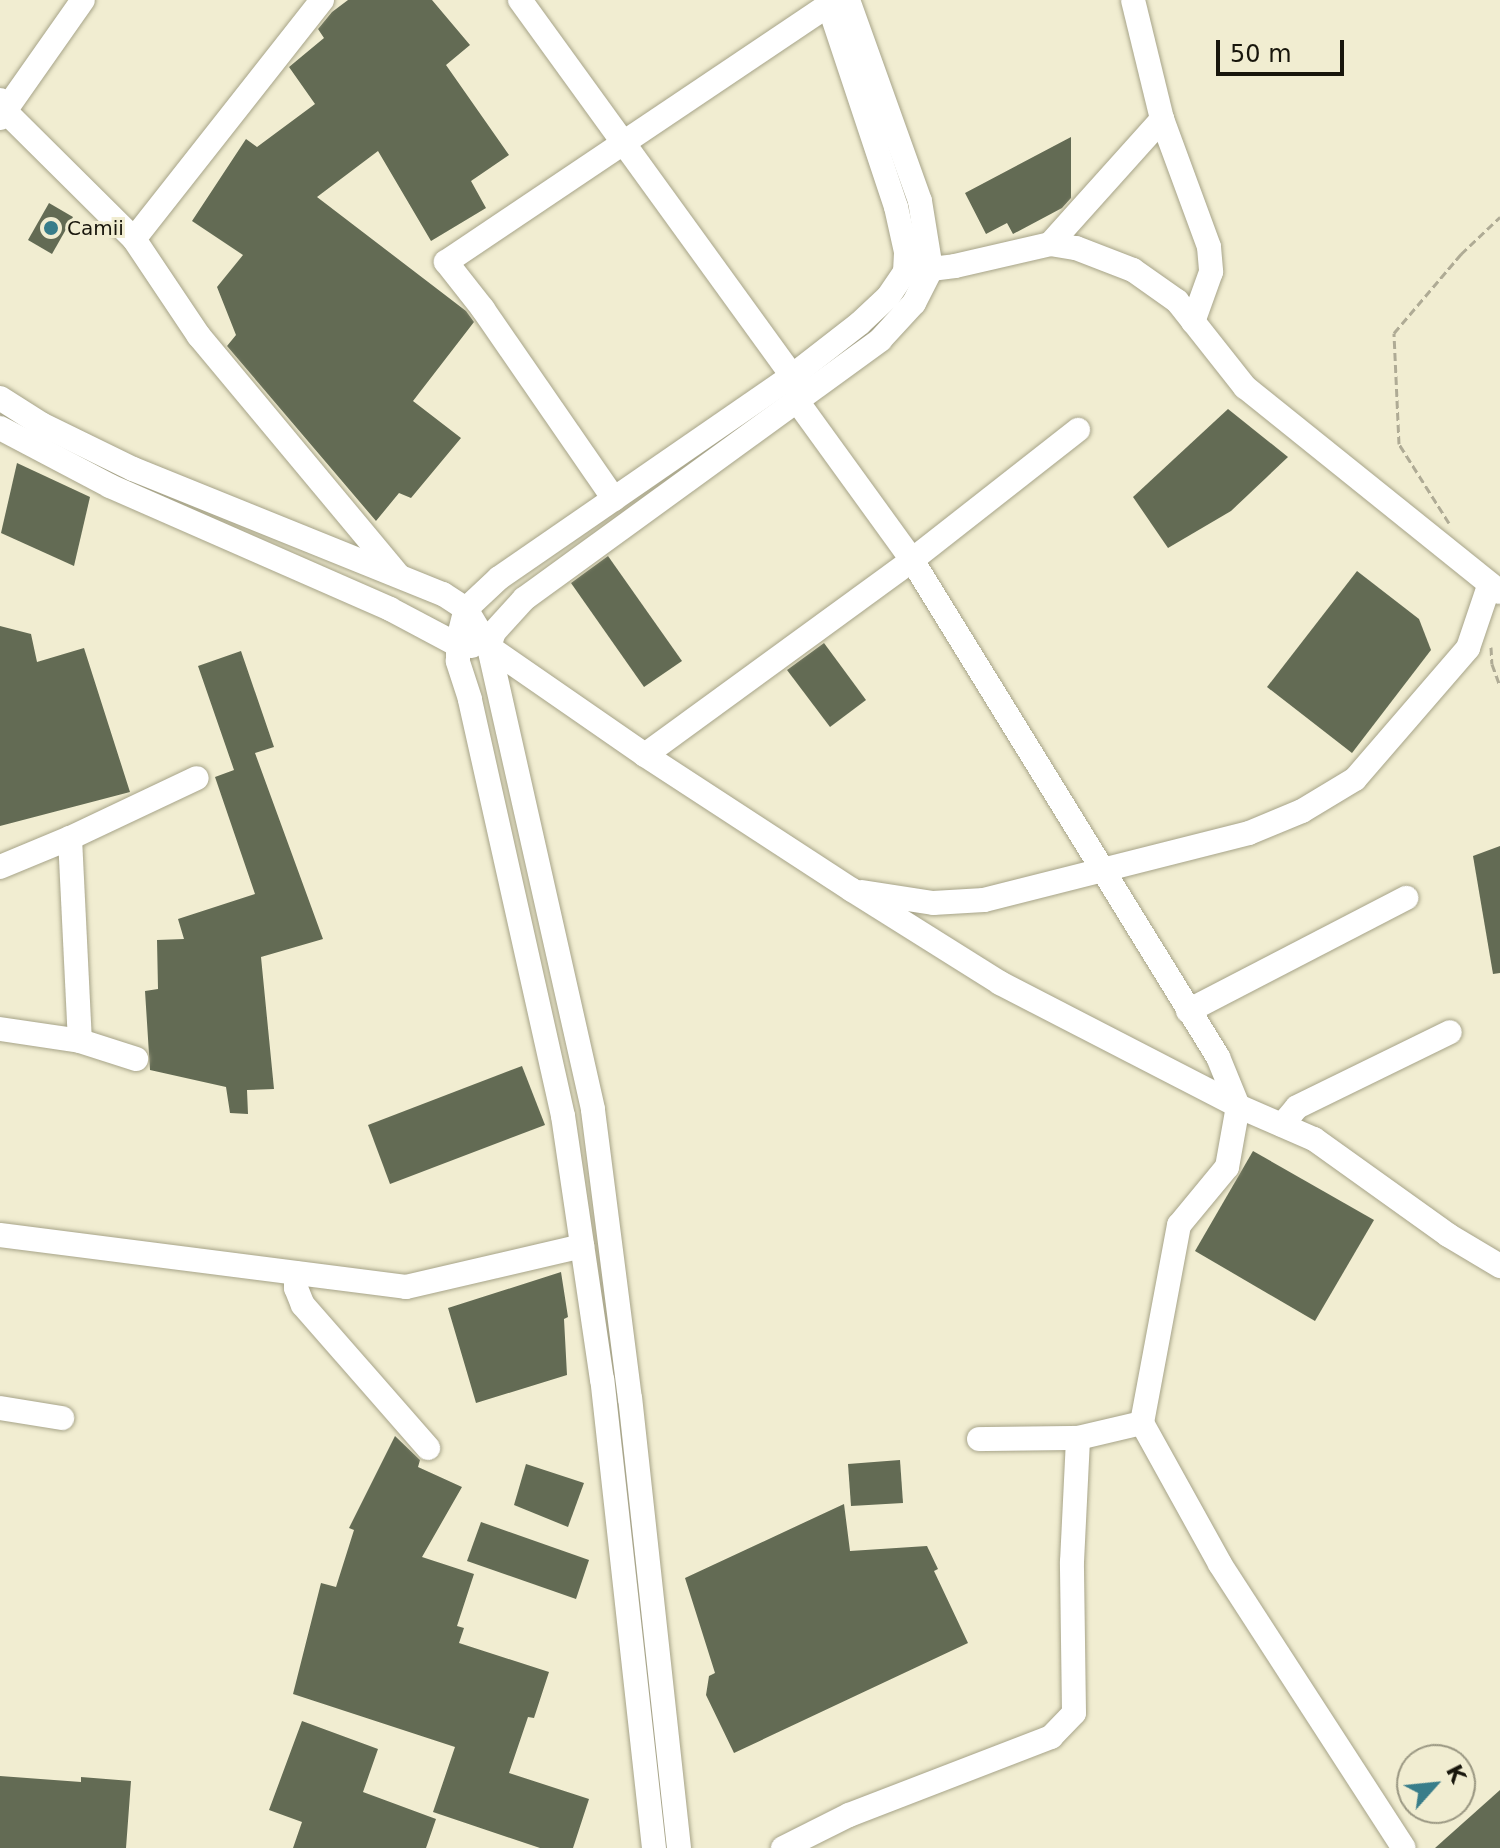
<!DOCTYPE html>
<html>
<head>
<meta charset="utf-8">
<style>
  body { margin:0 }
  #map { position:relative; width:1500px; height:1848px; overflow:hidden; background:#f1edd1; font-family:"DejaVu Sans",sans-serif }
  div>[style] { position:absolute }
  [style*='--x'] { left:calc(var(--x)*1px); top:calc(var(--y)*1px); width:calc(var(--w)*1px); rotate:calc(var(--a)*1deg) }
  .building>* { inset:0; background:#636b54 }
  .path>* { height:3px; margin-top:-1.5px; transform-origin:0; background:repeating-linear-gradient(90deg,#afab95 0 8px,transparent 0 12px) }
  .roads { filter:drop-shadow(0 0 2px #a7a489) drop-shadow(0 0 2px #a7a489) }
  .minor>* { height:24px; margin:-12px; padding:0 12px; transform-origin:12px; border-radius:12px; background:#fff }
  .dots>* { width:22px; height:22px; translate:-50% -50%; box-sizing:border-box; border:4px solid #f1edd1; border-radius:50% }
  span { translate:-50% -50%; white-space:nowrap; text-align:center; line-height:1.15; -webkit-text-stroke:6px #f1edd1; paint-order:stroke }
  .poi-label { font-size:20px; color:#18160c }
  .left { translate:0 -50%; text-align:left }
  .north { position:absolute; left:1396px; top:1744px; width:80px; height:80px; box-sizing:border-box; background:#f1edd1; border:2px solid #9a9782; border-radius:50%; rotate:63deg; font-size:22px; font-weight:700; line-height:32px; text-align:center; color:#18160c }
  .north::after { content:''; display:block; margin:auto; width:28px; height:36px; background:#387d8a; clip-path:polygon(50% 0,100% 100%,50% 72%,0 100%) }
  .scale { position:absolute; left:1216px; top:40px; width:128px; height:36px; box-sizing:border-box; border:4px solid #18160c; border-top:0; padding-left:10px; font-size:24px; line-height:28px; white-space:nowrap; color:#18160c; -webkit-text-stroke:6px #f1edd1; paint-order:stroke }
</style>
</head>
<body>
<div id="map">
  <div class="building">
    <i style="clip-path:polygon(348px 0,432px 0,470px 45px,446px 65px,509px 155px,471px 181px,486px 208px,431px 241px,378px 151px,317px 197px,466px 311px,474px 322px,413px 401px,461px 438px,411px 498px,399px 493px,376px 521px,227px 346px,236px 335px,217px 287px,243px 255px,192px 221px,246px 139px,257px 147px,315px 104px,289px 67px,324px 38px,318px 29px,332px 12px)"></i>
    <i style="clip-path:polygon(1071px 137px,1071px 198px,1062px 208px,1013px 234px,1007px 223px,986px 234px,965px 193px)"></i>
    <i style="clip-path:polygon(49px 203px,73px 217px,52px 254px,28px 240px)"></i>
    <i style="clip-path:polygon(1228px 409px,1288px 457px,1231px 511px,1168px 548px,1133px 497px)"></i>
    <i style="clip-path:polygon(17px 463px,90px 497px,74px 566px,1px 533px)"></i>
    <i style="clip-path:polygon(608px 556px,682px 661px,644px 687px,571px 583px)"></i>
    <i style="clip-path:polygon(1357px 571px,1419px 619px,1431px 650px,1352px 753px,1267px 687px)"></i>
    <i style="clip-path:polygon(0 626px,31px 634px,37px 662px,84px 648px,130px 792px,0 826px)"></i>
    <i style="clip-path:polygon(824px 643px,866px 700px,830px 727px,787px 670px)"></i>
    <i style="clip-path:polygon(241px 651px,274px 747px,255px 753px,323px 939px,261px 957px,274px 1089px,247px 1090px,248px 1114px,230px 1113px,226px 1087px,150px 1070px,145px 991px,158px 989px,157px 940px,184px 939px,178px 919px,255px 894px,215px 777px,234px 770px,198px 666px)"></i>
    <i style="clip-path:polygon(1500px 846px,1500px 973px,1493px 974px,1473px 856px)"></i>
    <i style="clip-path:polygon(522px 1066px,545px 1125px,390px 1184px,368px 1125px)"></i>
    <i style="clip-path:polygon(1253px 1151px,1374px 1220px,1315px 1321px,1195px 1251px)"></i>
    <i style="clip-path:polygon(561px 1272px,568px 1317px,564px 1319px,567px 1375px,476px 1403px,448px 1308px)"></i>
    <i style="clip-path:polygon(395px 1436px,420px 1460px,418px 1467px,462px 1487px,422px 1557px,474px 1574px,457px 1626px,464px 1628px,459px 1643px,549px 1672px,534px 1718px,528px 1717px,509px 1773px,589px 1799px,573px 1848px,540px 1848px,433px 1812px,455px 1747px,293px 1694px,321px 1583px,336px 1587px,354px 1530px,349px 1528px)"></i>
    <i style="clip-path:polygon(900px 1460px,903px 1503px,851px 1506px,848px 1464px)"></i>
    <i style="clip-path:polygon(526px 1464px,584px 1483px,568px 1527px,514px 1505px)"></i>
    <i style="clip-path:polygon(844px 1504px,850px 1551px,927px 1546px,938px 1569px,934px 1571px,968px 1643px,734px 1753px,706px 1695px,709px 1676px,715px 1673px,685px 1578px)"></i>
    <i style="clip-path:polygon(481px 1522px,589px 1560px,576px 1599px,467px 1561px)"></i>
    <i style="clip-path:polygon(302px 1721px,378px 1749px,363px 1792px,436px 1819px,426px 1848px,293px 1848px,302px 1822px,269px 1810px)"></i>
    <i style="clip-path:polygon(0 1776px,81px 1782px,81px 1777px,131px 1781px,126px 1848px,0 1848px)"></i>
    <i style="clip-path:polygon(1500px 1790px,1500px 1848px,1435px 1848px)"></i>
  </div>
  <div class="path">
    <i style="--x:1449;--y:523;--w:93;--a:-122.3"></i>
    <i style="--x:1399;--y:444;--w:111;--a:-92.6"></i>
    <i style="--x:1394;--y:333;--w:104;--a:-49.7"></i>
    <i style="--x:1461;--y:254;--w:54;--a:-43.5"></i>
    <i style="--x:1491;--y:647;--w:17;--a:87"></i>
    <i style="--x:1492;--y:664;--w:23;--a:70"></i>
  </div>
  <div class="roads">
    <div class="minor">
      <i style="--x:520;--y:0;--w:464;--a:54.1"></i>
      <i style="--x:0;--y:100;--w:13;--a:63"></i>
      <i style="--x:6;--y:112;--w:180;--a:44.8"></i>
      <i style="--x:134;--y:239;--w:117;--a:56.2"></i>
      <i style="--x:199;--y:336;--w:311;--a:50.2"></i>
      <i style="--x:0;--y:118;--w:144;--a:-54.9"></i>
      <i style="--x:1162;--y:119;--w:136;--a:69.8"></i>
      <i style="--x:1209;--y:247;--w:25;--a:85"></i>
      <i style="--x:1211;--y:272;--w:53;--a:109.8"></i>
      <i style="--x:134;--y:239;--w:304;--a:-51.8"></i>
      <i style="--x:1050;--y:244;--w:168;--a:-48.1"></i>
      <i style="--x:1162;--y:119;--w:122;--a:-103.7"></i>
      <i style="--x:915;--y:265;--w:16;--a:14"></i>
      <i style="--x:931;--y:269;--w:24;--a:-7"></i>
      <i style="--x:955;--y:266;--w:98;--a:-13"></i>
      <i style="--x:1050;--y:244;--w:26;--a:9"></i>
      <i style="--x:1076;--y:248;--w:61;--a:21.1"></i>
      <i style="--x:1133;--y:270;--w:54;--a:35.2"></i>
      <i style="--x:1177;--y:301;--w:110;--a:51.7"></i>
      <i style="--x:1245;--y:387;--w:327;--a:38.8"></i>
      <i style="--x:0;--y:398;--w:49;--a:32.4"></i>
      <i style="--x:41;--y:424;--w:102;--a:26.1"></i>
      <i style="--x:133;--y:469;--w:334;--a:22"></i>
      <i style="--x:443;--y:594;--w:27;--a:33"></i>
      <i style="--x:466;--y:609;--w:44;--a:58.8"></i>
      <i style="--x:489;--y:647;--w:190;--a:34.7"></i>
      <i style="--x:645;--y:755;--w:247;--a:33.1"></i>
      <i style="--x:852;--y:890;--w:175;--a:32.1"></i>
      <i style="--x:1000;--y:983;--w:268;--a:27.3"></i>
      <i style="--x:1238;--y:1106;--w:83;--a:23.5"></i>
      <i style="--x:1314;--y:1139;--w:165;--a:35.6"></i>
      <i style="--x:1448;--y:1235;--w:61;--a:30.8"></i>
      <i style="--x:797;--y:401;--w:196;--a:54.1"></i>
      <i style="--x:912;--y:560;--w:584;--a:58.38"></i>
      <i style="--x:1218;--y:1057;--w:53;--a:67.8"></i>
      <i style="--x:1238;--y:1106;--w:62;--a:100.2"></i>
      <i style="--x:1227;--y:1167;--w:75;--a:129.6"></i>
      <i style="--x:1179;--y:1225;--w:201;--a:100.6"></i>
      <i style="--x:1142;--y:1423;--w:161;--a:61"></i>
      <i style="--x:1220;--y:1564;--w:338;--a:57.1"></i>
      <i style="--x:0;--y:428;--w:124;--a:27.8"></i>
      <i style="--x:110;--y:486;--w:306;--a:23.7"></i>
      <i style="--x:390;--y:609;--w:77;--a:27.9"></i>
      <i style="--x:458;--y:645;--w:14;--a:4"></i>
      <i style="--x:614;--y:499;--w:231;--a:-124.6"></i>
      <i style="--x:483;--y:309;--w:60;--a:-128.2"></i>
      <i style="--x:446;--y:262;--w:461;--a:-33.9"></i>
      <i style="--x:645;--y:755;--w:331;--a:-36.1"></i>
      <i style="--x:912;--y:560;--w:211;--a:-38.1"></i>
      <i style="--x:70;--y:838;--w:203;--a:87.2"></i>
      <i style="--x:0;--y:867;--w:76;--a:-22.5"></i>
      <i style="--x:70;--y:838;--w:140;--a:-25.3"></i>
      <i style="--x:862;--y:892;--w:72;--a:8.8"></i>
      <i style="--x:933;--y:903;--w:51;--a:-3.4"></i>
      <i style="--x:984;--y:900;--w:273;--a:-14.2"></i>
      <i style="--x:1249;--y:833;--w:57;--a:-22.5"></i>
      <i style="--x:1302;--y:811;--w:62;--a:-31.1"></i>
      <i style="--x:1355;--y:779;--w:173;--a:-49.2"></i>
      <i style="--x:1468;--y:648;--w:65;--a:-71.3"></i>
      <i style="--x:1188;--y:1011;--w:246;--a:-27.4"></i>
      <i style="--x:0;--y:1029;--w:81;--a:8.5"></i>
      <i style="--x:80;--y:1041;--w:59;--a:17.8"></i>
      <i style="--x:1282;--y:1125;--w:23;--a:-50"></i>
      <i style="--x:1297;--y:1107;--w:170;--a:-26.1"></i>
      <i style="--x:0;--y:1235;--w:409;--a:7.3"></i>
      <i style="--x:406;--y:1287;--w:181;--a:-13.1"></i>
      <i style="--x:296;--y:1273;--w:15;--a:90"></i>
      <i style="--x:296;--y:1288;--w:18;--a:68"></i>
      <i style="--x:303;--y:1305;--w:190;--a:48.8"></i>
      <i style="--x:0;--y:1408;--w:63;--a:9.2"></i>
      <i style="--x:979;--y:1439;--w:99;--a:-0.6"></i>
      <i style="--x:654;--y:1848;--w:471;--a:-96.3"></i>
      <i style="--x:602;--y:1380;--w:267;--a:-98.4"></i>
      <i style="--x:563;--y:1116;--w:427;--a:-102.6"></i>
      <i style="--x:470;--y:699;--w:40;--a:-108"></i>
      <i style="--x:458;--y:661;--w:21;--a:-90"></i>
      <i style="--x:458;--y:640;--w:32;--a:-76"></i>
      <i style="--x:466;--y:609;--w:45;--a:-43.2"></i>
      <i style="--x:499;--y:578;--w:356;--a:-34.6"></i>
      <i style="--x:792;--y:376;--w:86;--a:-37.9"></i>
      <i style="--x:860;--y:323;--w:38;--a:-43"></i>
      <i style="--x:888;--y:297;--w:30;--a:-56"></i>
      <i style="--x:905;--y:272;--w:20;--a:-87"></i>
      <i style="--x:906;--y:252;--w:46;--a:-102.5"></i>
      <i style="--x:896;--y:207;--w:218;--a:-108.4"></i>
      <i style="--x:679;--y:1848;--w:452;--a:-96.2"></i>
      <i style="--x:630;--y:1399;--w:292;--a:-97.3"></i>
      <i style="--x:593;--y:1109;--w:474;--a:-102.7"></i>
      <i style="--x:489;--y:647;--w:16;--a:-72"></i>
      <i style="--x:494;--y:632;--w:45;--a:-47.7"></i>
      <i style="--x:524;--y:599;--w:440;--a:-36"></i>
      <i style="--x:880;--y:340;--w:50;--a:-47.4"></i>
      <i style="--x:914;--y:303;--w:38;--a:-63"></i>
      <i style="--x:931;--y:269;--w:69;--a:-99.2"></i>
      <i style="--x:920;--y:201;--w:214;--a:-109.7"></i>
      <i style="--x:783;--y:1848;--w:74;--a:-26.6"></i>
      <i style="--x:849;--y:1815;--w:217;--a:-21.1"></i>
      <i style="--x:1051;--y:1737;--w:33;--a:-46"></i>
      <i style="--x:1074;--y:1713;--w:151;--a:-90.8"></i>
      <i style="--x:1072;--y:1562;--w:124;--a:-87.2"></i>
      <i style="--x:1078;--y:1438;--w:66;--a:-13.2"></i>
    </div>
  </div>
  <div class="dots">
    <i style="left:51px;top:228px;background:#387d8a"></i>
  </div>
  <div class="poi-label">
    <span class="left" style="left:67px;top:228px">Camii</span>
  </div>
  <div class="north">K</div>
  <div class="scale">50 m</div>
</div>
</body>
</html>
